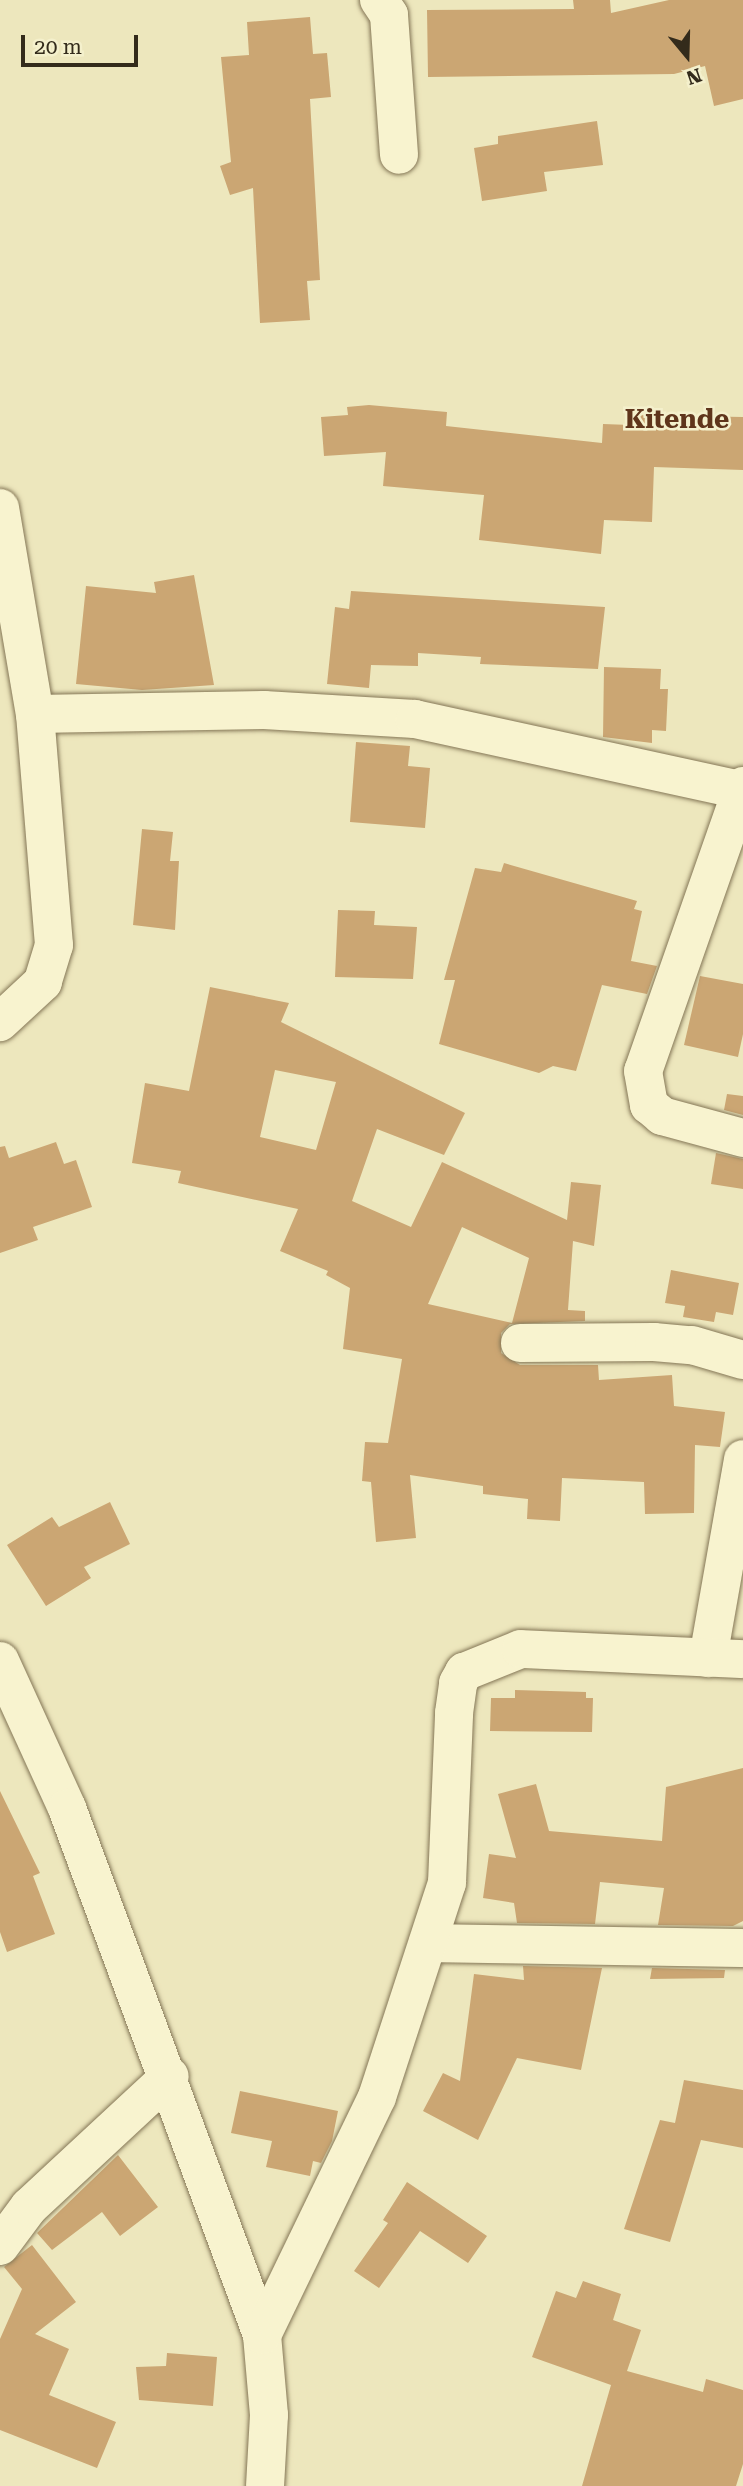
<!DOCTYPE html>
<html>
<head>
<meta charset="utf-8">
<style>
  body { margin:0 }
  #map { position:relative; width:743px; height:2486px; overflow:hidden; background:#ede7bd; font-family:"Roboto Serif",serif }
  div>[style] { position:absolute }
  [style*='--x'] { left:calc(var(--x)*1px); top:calc(var(--y)*1px); width:calc(var(--w)*1px); rotate:calc(var(--a)*1deg) }
  .building>* { inset:0; background:#cba673 }
  .roads { filter:drop-shadow(0 0 2px #847656) drop-shadow(0 0 2px #847656) }
  .minor>* { height:38px; margin:-19px; padding:0 19px; transform-origin:19px; border-radius:19px; background:#f8f3cf }
  span { translate:-50% -50%; white-space:nowrap; text-align:center; line-height:1.15; -webkit-text-stroke:5px #f4f0cc; paint-order:stroke }
  .quarter-label { font-size:26px; color:#5f351b; font-weight:700 }
  .north { position:absolute; left:652px; top:21px; width:70px; height:70px; -webkit-text-stroke:5px #f4f0cc; paint-order:stroke; rotate:161deg; font-size:19px; font-weight:700; line-height:28px; text-align:center; color:#332b1b }
  .north::after { content:''; display:block; margin:auto; width:24px; height:32px; background:#332b1b; clip-path:polygon(50% 0,100% 100%,50% 72%,0 100%) }
  .scale { position:absolute; left:21px; top:35px; width:117px; height:32px; box-sizing:border-box; border:4px solid #332b1b; border-top:0; padding-left:9px; font-size:21px; line-height:24px; white-space:nowrap; color:#332b1b; -webkit-text-stroke:5px #f4f0cc; paint-order:stroke }
</style>
</head>
<body>
<div id="map">
  <div class="building">
    <i style="clip-path:polygon(573px 0,610px 0,611px 13px,669px 0,743px 0,743px 99px,714px 106px,705px 66px,674px 74px,428px 77px,427px 10px,574px 9px)"></i>
    <i style="clip-path:polygon(310px 17px,313px 54px,327px 53px,331px 97px,310px 99px,320px 280px,307px 281px,310px 320px,260px 323px,253px 188px,230px 195px,220px 166px,231px 162px,221px 57px,249px 55px,247px 22px)"></i>
    <i style="clip-path:polygon(597px 121px,603px 165px,544px 172px,547px 191px,482px 201px,474px 148px,498px 144px,498px 136px)"></i>
    <i style="clip-path:polygon(369px 405px,447px 412px,446px 426px,602px 443px,603px 424px,630px 425px,631px 415px,743px 417px,743px 470px,654px 467px,652px 522px,604px 520px,601px 554px,479px 540px,484px 495px,383px 486px,386px 452px,324px 456px,321px 417px,348px 415px,347px 407px)"></i>
    <i style="clip-path:polygon(194px 575px,214px 685px,142px 690px,76px 684px,86px 586px,156px 593px,154px 582px)"></i>
    <i style="clip-path:polygon(351px 591px,605px 607px,598px 669px,480px 664px,481px 657px,418px 653px,418px 666px,371px 665px,369px 688px,327px 684px,335px 607px,349px 609px)"></i>
    <i style="clip-path:polygon(604px 667px,661px 669px,660px 689px,668px 689px,666px 731px,652px 730px,652px 743px,603px 737px)"></i>
    <i style="clip-path:polygon(356px 742px,410px 746px,408px 766px,430px 768px,425px 828px,350px 822px)"></i>
    <i style="clip-path:polygon(142px 829px,173px 832px,170px 861px,179px 861px,175px 930px,133px 925px)"></i>
    <i style="clip-path:polygon(504px 863px,637px 901px,634px 909px,642px 911px,631px 961px,657px 966px,647px 994px,602px 985px,576px 1071px,553px 1066px,539px 1073px,439px 1044px,455px 980px,444px 980px,475px 868px,501px 872px)"></i>
    <i style="clip-path:polygon(338px 910px,375px 911px,374px 925px,417px 927px,413px 979px,335px 977px)"></i>
    <i style="clip-path:polygon(700px 976px,743px 984px,743px 1034px,738px 1057px,684px 1045px)"></i>
    <i style="clip-path:polygon(evenodd,210px 987px,289px 1003px,281px 1022px,465px 1113px,444px 1155px,377px 1129px,352px 1201px,411px 1227px,442px 1162px,567px 1220px,571px 1182px,601px 1185px,594px 1246px,573px 1241px,568px 1310px,585px 1311px,585px 1321px,510px 1324px,501px 1333px,501px 1353px,520px 1365px,598px 1365px,599px 1380px,672px 1375px,674px 1406px,725px 1412px,720px 1447px,695px 1445px,694px 1513px,645px 1514px,644px 1482px,562px 1478px,560px 1521px,527px 1519px,528px 1499px,483px 1494px,483px 1486px,410px 1475px,416px 1538px,376px 1542px,371px 1482px,362px 1481px,365px 1442px,388px 1443px,402px 1359px,343px 1349px,350px 1288px,326px 1275px,328px 1271px,280px 1251px,298px 1209px,178px 1183px,181px 1171px,132px 1163px,145px 1083px,189px 1091px,210px 987px,275px 1070px,336px 1082px,316px 1150px,260px 1137px,275px 1070px,210px 987px,462px 1227px,529px 1258px,512px 1323px,428px 1304px,462px 1227px)"></i>
    <i style="clip-path:polygon(727px 1094px,743px 1096px,743px 1115px,724px 1110px)"></i>
    <i style="clip-path:polygon(56px 1142px,64px 1164px,76px 1160px,92px 1207px,33px 1227px,38px 1240px,0 1253px,0 1147px,5px 1146px,9px 1158px)"></i>
    <i style="clip-path:polygon(716px 1153px,743px 1159px,743px 1189px,711px 1184px)"></i>
    <i style="clip-path:polygon(671px 1270px,739px 1283px,733px 1315px,716px 1312px,714px 1322px,683px 1317px,685px 1306px,665px 1303px)"></i>
    <i style="clip-path:polygon(110px 1502px,130px 1544px,84px 1567px,91px 1578px,46px 1606px,7px 1545px,52px 1517px,59px 1527px)"></i>
    <i style="clip-path:polygon(515px 1690px,586px 1692px,586px 1698px,593px 1698px,592px 1732px,490px 1731px,491px 1698px,515px 1698px)"></i>
    <i style="clip-path:polygon(743px 1768px,743px 1921px,733px 1926px,658px 1925px,664px 1888px,600px 1882px,595px 1924px,517px 1923px,514px 1903px,483px 1898px,489px 1854px,516px 1858px,498px 1794px,536px 1784px,549px 1831px,662px 1841px,666px 1787px)"></i>
    <i style="clip-path:polygon(0 1791px,40px 1873px,33px 1876px,55px 1934px,7px 1952px,0 1932px)"></i>
    <i style="clip-path:polygon(523px 1966px,602px 1968px,581px 2070px,517px 2058px,478px 2140px,423px 2111px,443px 2073px,460px 2081px,474px 1974px,524px 1980px)"></i>
    <i style="clip-path:polygon(652px 1968px,725px 1970px,724px 1978px,650px 1979px)"></i>
    <i style="clip-path:polygon(684px 2080px,743px 2090px,743px 2148px,701px 2140px,670px 2242px,624px 2229px,660px 2120px,675px 2123px)"></i>
    <i style="clip-path:polygon(240px 2091px,338px 2111px,332px 2141px,321px 2163px,313px 2161px,310px 2176px,266px 2167px,272px 2141px,231px 2133px)"></i>
    <i style="clip-path:polygon(118px 2155px,158px 2207px,120px 2236px,102px 2212px,52px 2250px,37px 2233px)"></i>
    <i style="clip-path:polygon(407px 2182px,487px 2236px,468px 2263px,420px 2231px,379px 2288px,354px 2271px,388px 2223px,383px 2220px)"></i>
    <i style="clip-path:polygon(32px 2245px,76px 2302px,35px 2334px,69px 2349px,49px 2395px,116px 2422px,97px 2468px,0 2430px,0 2339px,22px 2289px,4px 2267px)"></i>
    <i style="clip-path:polygon(583px 2281px,621px 2294px,613px 2320px,641px 2330px,627px 2371px,703px 2392px,706px 2379px,743px 2390px,743px 2464px,736px 2486px,582px 2486px,611px 2385px,532px 2357px,556px 2291px,576px 2298px)"></i>
    <i style="clip-path:polygon(167px 2353px,217px 2357px,213px 2406px,139px 2400px,136px 2367px,166px 2366px)"></i>
  </div>
  <div class="roads">
    <div class="minor">
      <i style="--x:379;--y:0;--w:18;--a:56"></i>
      <i style="--x:389;--y:15;--w:140;--a:85.9"></i>
      <i style="--x:0;--y:508;--w:209;--a:80.4"></i>
      <i style="--x:35;--y:714;--w:232;--a:85.3"></i>
      <i style="--x:54;--y:945;--w:39;--a:107"></i>
      <i style="--x:43;--y:982;--w:59;--a:137.1"></i>
      <i style="--x:35;--y:714;--w:229;--a:-1"></i>
      <i style="--x:264;--y:710;--w:151;--a:3.4"></i>
      <i style="--x:415;--y:719;--w:335;--a:12.3"></i>
      <i style="--x:743;--y:786;--w:302;--a:109.3"></i>
      <i style="--x:643;--y:1071;--w:35;--a:80"></i>
      <i style="--x:649;--y:1105;--w:17;--a:40"></i>
      <i style="--x:662;--y:1116;--w:84;--a:15.2"></i>
      <i style="--x:520;--y:1343;--w:134;--a:-0.4"></i>
      <i style="--x:654;--y:1342;--w:38;--a:5"></i>
      <i style="--x:692;--y:1345;--w:53;--a:16.4"></i>
      <i style="--x:708;--y:1658;--w:202;--a:-80"></i>
      <i style="--x:0;--y:1661;--w:162;--a:65.5"></i>
      <i style="--x:67;--y:1808;--w:562;--a:69.69"></i>
      <i style="--x:262;--y:2335;--w:80;--a:85"></i>
      <i style="--x:269;--y:2415;--w:71;--a:93.2"></i>
      <i style="--x:428;--y:1943;--w:315;--a:0.9"></i>
      <i style="--x:0;--y:2246;--w:49;--a:-53.4"></i>
      <i style="--x:29;--y:2207;--w:192;--a:-42.9"></i>
      <i style="--x:262;--y:2335;--w:264;--a:-64.2"></i>
      <i style="--x:377;--y:2097;--w:225;--a:-71.9"></i>
      <i style="--x:447;--y:1883;--w:170;--a:-87.6"></i>
      <i style="--x:454;--y:1713;--w:30;--a:-82"></i>
      <i style="--x:458;--y:1683;--w:13;--a:-61"></i>
      <i style="--x:464;--y:1672;--w:61;--a:-22"></i>
      <i style="--x:521;--y:1649;--w:222;--a:2.6"></i>
    </div>
  </div>
  <div class="quarter-label">
    <span style="left:677px;top:420px">Kitende</span>
  </div>
  <div class="north">N</div>
  <div class="scale">20 m</div>
</div>
</body>
</html>
